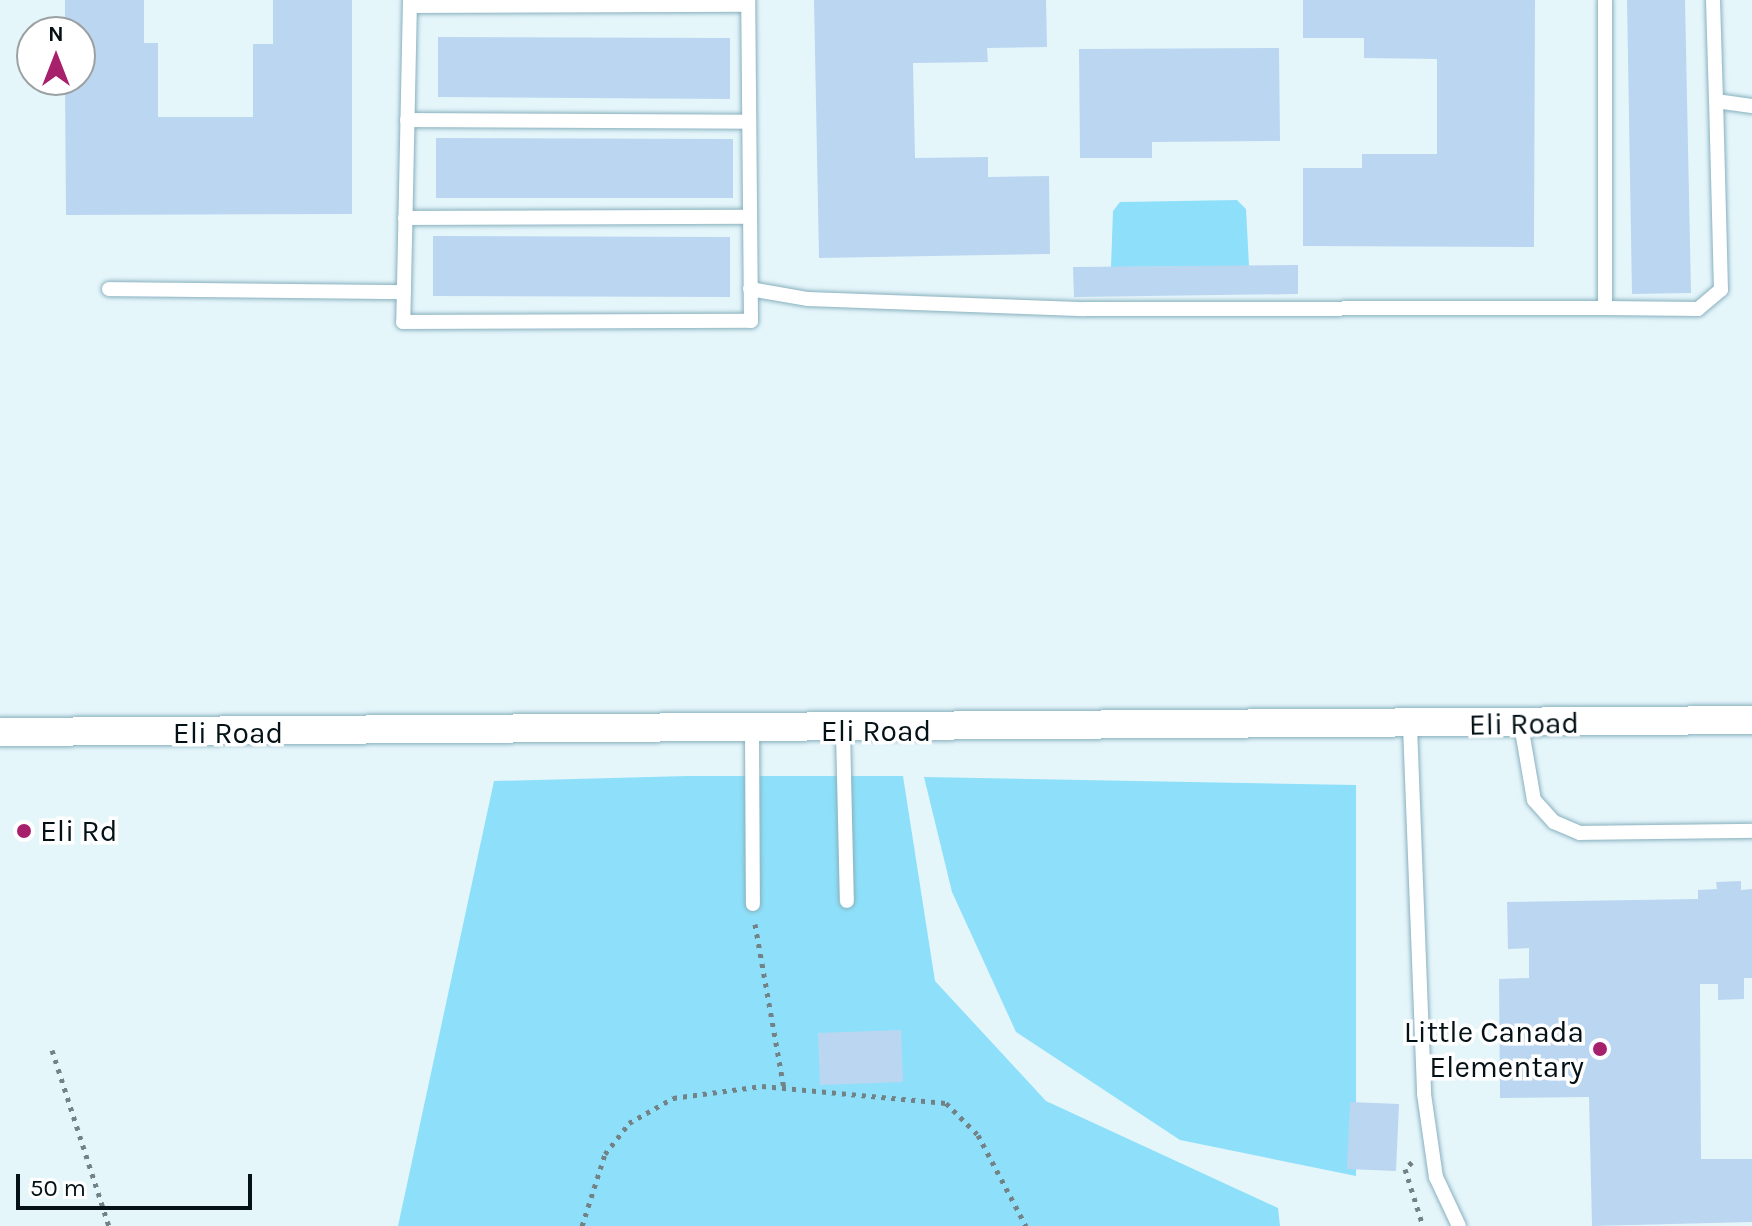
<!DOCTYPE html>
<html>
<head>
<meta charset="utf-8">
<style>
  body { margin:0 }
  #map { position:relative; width:1752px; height:1226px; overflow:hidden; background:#e5f6fb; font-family:Karla,sans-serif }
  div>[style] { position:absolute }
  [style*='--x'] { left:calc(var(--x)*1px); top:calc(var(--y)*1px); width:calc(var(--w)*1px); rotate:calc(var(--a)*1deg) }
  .green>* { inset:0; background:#8ee0fa }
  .building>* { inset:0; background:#bad6f0 }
  .path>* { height:5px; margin-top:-2.5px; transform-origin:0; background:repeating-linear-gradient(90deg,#738287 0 4px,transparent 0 10px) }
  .roads { filter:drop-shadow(0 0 2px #88b0bd) drop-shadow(0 0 2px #88b0bd) }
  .service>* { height:14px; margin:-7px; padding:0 7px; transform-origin:7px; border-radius:7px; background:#fff }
  .minor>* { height:28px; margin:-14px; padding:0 14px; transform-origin:14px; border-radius:14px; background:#fff }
  .dots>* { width:22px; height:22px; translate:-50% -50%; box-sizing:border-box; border:4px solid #fff; border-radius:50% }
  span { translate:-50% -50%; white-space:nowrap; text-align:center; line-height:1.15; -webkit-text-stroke:7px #fff; paint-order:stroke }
  .street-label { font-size:30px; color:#041217 }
  .poi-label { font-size:30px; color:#041217 }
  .left { translate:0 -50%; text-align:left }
  .right { translate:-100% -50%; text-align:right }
  .north { position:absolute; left:16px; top:16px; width:80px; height:80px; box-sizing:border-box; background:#fff; border:2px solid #9ba0a2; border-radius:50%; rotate:0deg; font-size:22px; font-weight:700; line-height:32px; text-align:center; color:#041217 }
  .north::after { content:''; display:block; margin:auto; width:28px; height:36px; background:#a6206b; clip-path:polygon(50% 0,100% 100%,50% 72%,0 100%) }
  .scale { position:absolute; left:16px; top:1174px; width:236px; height:36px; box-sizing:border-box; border:4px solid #041217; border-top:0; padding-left:10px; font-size:24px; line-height:28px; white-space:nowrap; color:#041217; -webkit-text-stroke:6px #fff; paint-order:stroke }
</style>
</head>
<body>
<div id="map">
  <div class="green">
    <i style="clip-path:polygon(1237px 200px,1246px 209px,1249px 266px,1111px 267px,1113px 211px,1120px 202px)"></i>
    <i style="clip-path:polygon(687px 776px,903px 776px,935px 981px,1046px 1101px,1278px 1208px,1280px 1226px,398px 1226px,494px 781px)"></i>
    <i style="clip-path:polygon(924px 777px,1356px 785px,1356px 1176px,1180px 1140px,1016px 1032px,952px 892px)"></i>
  </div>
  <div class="building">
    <i style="clip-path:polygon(65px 0,144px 0,144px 43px,158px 43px,158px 117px,253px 117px,253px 44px,273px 44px,273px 0,352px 0,352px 214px,66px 215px,65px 80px,80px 80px,80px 32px,65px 32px)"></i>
    <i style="clip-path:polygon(814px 0,1046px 0,1047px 47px,987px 48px,988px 62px,913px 63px,915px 158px,988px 157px,988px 177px,1049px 176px,1050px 254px,819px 258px)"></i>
    <i style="clip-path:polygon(1303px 0,1535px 0,1534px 247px,1303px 246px,1303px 168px,1362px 168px,1362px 154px,1437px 154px,1437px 59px,1364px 58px,1364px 38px,1303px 38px)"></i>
    <i style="clip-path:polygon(1627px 0,1685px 0,1691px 293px,1632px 294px)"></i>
    <i style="clip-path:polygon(438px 37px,730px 38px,730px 99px,438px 97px)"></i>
    <i style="clip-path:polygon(1279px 48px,1280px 141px,1152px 142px,1152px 158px,1080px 158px,1079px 49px)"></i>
    <i style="clip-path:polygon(436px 138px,733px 139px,733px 198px,436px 198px)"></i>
    <i style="clip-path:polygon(433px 236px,730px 237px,730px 297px,433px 296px)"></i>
    <i style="clip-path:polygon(1298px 265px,1298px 294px,1074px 297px,1073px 267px)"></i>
    <i style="clip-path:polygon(1741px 881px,1741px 890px,1752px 889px,1752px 978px,1744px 978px,1744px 999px,1718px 1000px,1718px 984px,1700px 984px,1701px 1159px,1752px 1159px,1752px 1222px,1592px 1226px,1589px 1097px,1500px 1098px,1499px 979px,1529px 978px,1529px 948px,1508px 949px,1507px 902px,1698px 899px,1698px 890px,1717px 889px,1716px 882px)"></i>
    <i style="clip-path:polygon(901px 1030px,903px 1082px,820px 1085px,818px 1033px)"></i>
    <i style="clip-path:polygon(1350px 1102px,1399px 1104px,1396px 1171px,1347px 1169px)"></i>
  </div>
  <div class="path">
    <i style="--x:755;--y:924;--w:168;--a:80"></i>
    <i style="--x:52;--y:1050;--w:185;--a:72.1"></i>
    <i style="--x:1412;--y:1162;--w:10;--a:135"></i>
    <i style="--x:1405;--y:1169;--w:60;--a:72.5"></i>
    <i style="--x:582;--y:1226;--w:76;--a:-72.3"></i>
    <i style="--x:605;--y:1154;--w:39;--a:-52"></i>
    <i style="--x:629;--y:1123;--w:51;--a:-29.6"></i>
    <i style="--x:673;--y:1098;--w:90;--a:-7.7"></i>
    <i style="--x:762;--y:1086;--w:185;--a:5.3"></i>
    <i style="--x:946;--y:1103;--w:45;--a:45"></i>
    <i style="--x:978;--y:1135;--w:103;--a:62.2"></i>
  </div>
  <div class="roads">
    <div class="service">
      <i style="--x:410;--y:0;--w:322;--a:91.2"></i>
      <i style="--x:403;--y:322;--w:348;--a:-0.2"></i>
      <i style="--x:751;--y:321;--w:321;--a:-90.5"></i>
      <i style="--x:1713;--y:0;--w:101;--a:88.3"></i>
      <i style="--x:410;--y:6;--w:338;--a:-0.2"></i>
      <i style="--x:407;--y:120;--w:342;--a:0.3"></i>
      <i style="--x:405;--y:218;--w:345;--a:-0.2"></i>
      <i style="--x:109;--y:289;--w:295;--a:0.6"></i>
      <i style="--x:750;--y:289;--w:59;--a:9.8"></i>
      <i style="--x:808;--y:299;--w:277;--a:2.1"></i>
      <i style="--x:1085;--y:309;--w:520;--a:-0.11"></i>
      <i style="--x:1605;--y:308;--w:308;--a:-90"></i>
      <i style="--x:1605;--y:308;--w:93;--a:0.6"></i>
      <i style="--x:1698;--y:309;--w:30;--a:-40"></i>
      <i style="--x:1721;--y:290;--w:189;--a:-91.5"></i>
      <i style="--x:1716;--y:101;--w:36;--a:8"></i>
      <i style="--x:1521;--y:725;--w:76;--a:80.2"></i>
      <i style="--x:1534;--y:800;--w:30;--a:48"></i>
      <i style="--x:1554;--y:822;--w:28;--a:23"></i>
      <i style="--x:1580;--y:833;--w:172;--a:-0.7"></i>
      <i style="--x:1410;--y:726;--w:368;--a:87.8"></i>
      <i style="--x:1424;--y:1094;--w:84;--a:81.8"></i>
      <i style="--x:1436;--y:1177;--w:54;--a:64.9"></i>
      <i style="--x:752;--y:731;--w:173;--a:89.7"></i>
      <i style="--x:843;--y:731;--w:170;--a:88.7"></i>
    </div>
    <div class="minor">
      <i style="--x:0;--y:732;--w:1752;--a:-0.39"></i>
    </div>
  </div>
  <div class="dots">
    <i style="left:24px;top:831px;background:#a6206b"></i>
    <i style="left:1600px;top:1049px;background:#a6206b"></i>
  </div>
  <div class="street-label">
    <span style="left:1524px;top:724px;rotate:-1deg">Eli Road</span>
    <span style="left:876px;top:731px">Eli Road</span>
    <span style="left:228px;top:733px">Eli Road</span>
  </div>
  <div class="poi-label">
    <span class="left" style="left:40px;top:831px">Eli Rd</span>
    <span class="right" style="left:1584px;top:1049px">Little Canada<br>Elementary</span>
  </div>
  <div class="north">N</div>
  <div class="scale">50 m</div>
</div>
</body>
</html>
